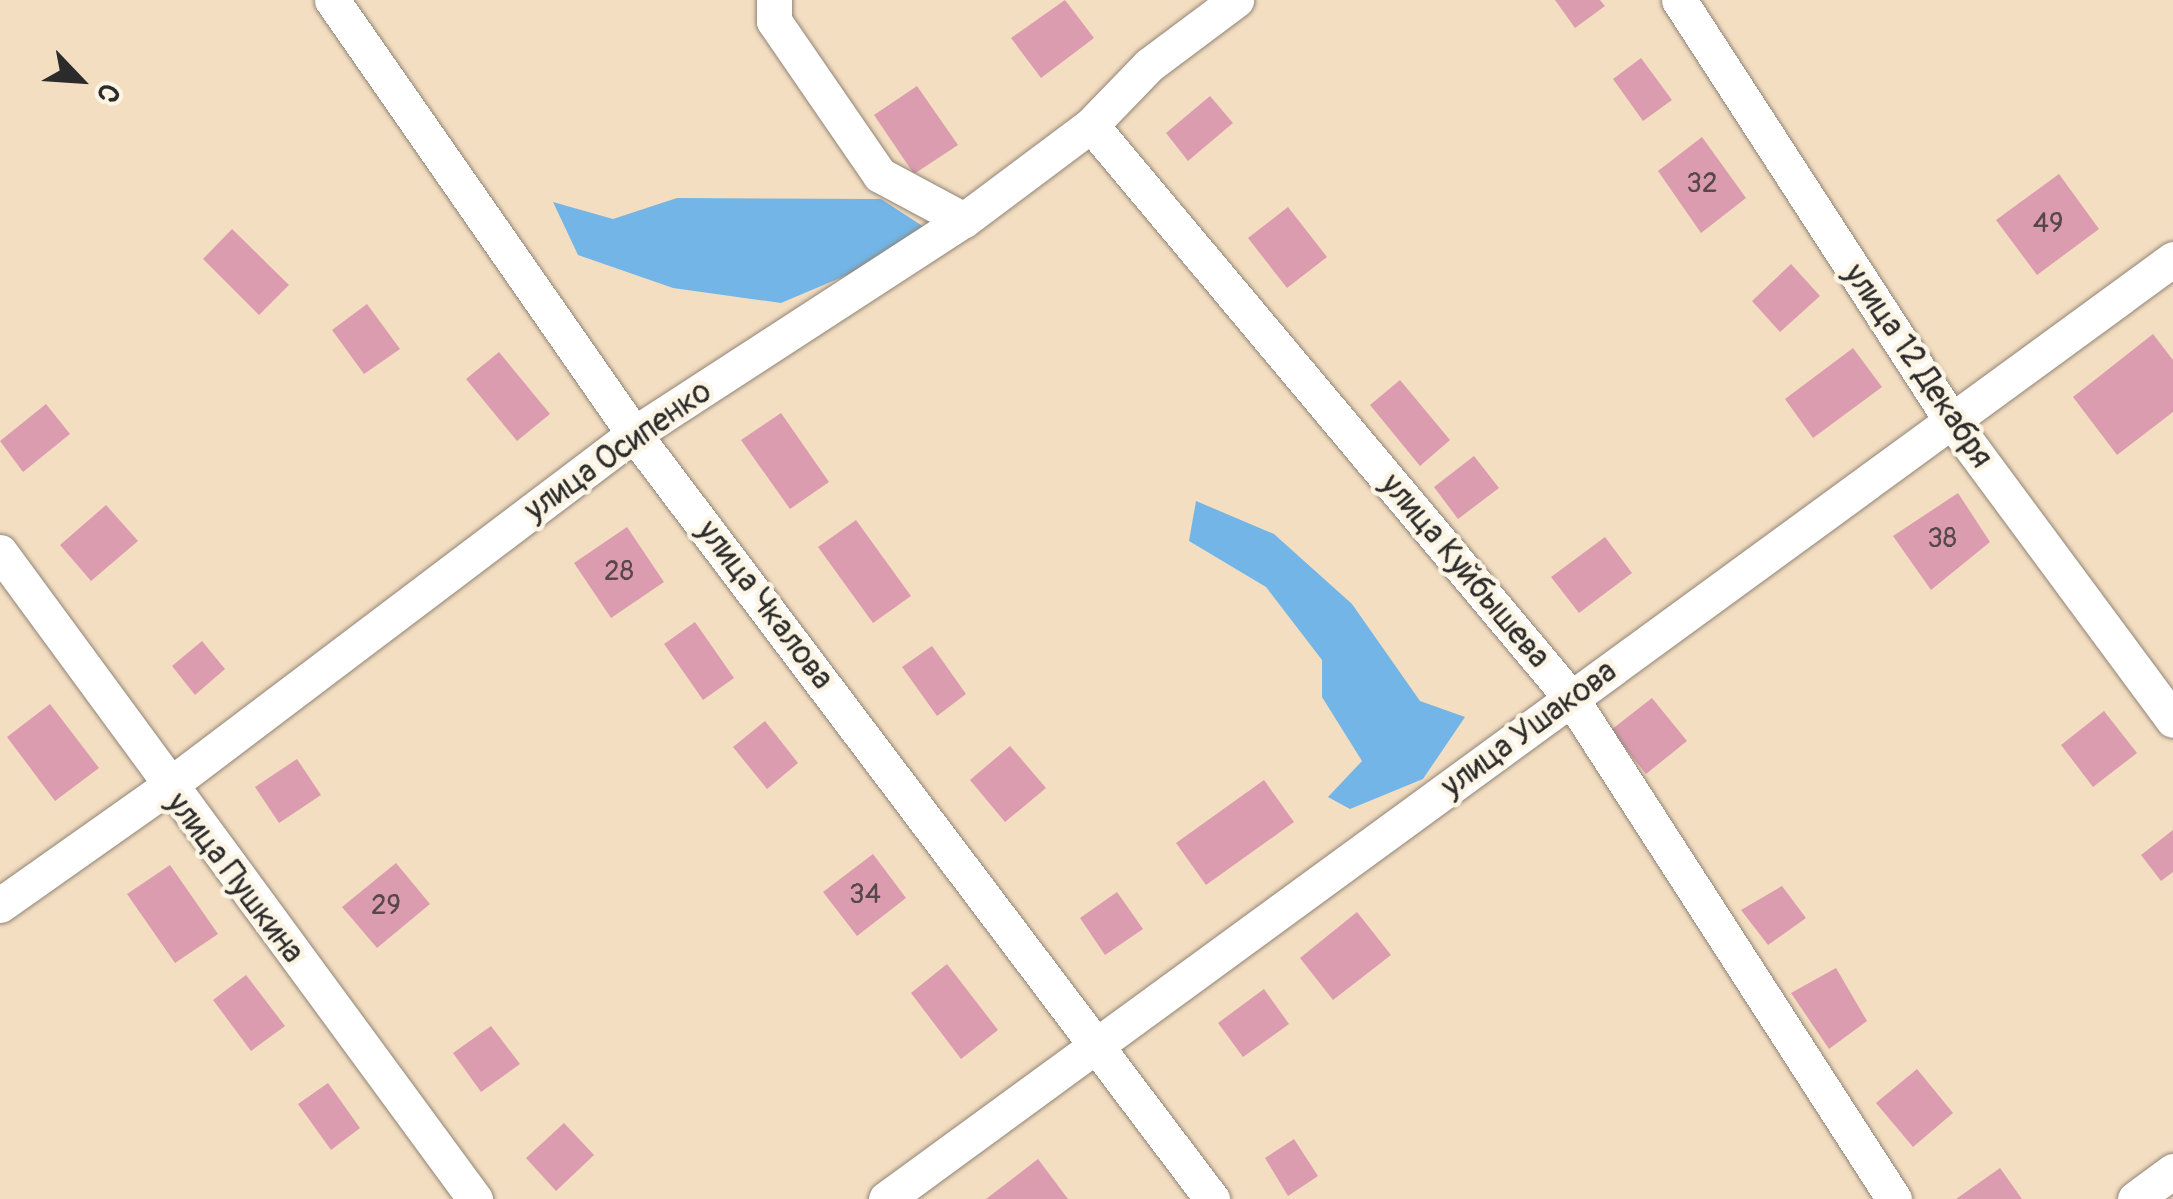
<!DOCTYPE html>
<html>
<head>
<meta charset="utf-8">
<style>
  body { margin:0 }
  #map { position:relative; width:2173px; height:1199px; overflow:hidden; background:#f4dec2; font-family:Pangolin,sans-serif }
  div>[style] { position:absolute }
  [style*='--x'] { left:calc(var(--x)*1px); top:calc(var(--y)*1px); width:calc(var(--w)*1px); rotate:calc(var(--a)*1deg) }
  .water>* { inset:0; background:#73b5e7 }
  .building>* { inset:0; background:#db9cb0 }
  .roads { filter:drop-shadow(0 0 2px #908476) drop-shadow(0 0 2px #908476) }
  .minor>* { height:35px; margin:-17.5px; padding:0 17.5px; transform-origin:17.5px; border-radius:17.5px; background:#fff }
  span { translate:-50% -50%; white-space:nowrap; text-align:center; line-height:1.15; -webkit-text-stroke:9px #fcf5e5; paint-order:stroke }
  .number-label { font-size:28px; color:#57474c }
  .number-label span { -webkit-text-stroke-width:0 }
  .street-label { font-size:32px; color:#2b2b2b }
  .north { position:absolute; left:30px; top:30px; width:100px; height:100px; -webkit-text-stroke:8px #fcf5e5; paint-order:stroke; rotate:115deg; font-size:28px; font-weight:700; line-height:40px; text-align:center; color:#2b2b2b }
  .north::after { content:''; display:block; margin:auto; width:35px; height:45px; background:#2b2b2b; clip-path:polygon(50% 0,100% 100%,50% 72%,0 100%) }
</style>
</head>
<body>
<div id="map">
  <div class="water">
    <i style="clip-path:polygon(677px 198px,881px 199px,924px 227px,866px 267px,781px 303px,673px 288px,578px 255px,553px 202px,613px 219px)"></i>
    <i style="clip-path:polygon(1196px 501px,1274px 534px,1352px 604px,1420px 701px,1465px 717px,1423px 779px,1350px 809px,1328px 797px,1362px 761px,1322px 697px,1322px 660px,1266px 587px,1189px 541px)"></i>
  </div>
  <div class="building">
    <i style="clip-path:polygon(1065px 0,1094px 38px,1041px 78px,1011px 38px)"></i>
    <i style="clip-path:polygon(1555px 0,1600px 0,1605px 6px,1575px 28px)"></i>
    <i style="clip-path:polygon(1641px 58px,1672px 100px,1643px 121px,1613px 79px)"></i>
    <i style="clip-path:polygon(917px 86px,958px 145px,914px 174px,874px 115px)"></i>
    <i style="clip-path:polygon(1210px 96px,1233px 123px,1188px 161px,1166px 133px)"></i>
    <i style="clip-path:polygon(1702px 137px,1746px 198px,1701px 233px,1658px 171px)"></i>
    <i style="clip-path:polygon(2059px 174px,2099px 229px,2037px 275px,1996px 220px)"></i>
    <i style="clip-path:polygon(1288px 207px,1327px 257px,1287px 288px,1248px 238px)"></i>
    <i style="clip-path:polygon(232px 229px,289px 285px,259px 315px,203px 259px)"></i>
    <i style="clip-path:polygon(1791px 264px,1820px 296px,1780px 332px,1752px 301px)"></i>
    <i style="clip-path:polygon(367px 304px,400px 349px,364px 374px,332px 330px)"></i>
    <i style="clip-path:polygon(2153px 334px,2173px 360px,2173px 412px,2117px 455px,2073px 397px)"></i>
    <i style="clip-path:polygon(1853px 348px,1882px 387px,1813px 438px,1785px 399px)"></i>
    <i style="clip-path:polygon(499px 352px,550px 414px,517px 441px,466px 379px)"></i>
    <i style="clip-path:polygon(1400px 380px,1450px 440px,1420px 466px,1370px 405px)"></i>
    <i style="clip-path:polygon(46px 404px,70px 434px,23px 472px,0 441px)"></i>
    <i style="clip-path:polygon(781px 413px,829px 482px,790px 509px,741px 440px)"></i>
    <i style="clip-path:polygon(1474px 456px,1499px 488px,1458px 519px,1434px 487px)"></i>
    <i style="clip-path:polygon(1958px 493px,1990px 542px,1931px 590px,1893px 536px)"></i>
    <i style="clip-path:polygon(106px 505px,138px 541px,91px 581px,60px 545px)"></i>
    <i style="clip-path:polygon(856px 520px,911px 596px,873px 623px,818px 547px)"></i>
    <i style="clip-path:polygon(627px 527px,664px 582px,611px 618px,574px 563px)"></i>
    <i style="clip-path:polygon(1605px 537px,1632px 573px,1579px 613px,1551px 577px)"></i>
    <i style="clip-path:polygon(695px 622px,734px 678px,703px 700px,664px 644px)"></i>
    <i style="clip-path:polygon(202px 641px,225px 669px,195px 695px,172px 666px)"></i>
    <i style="clip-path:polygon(932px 646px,966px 694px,937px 716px,902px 667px)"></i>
    <i style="clip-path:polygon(1652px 698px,1687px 741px,1646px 774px,1611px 730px)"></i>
    <i style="clip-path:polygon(50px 704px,99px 768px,55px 801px,7px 737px)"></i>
    <i style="clip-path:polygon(2104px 711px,2137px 753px,2093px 787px,2061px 745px)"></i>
    <i style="clip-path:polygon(765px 721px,798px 763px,767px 789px,733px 747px)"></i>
    <i style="clip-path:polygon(1010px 746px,1046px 788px,1005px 822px,970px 780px)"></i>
    <i style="clip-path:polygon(297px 759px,321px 795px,279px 823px,255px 787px)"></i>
    <i style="clip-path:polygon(1264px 780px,1294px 822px,1206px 885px,1176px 843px)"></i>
    <i style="clip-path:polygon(2173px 830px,2173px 872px,2161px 881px,2141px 855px)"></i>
    <i style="clip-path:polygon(873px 854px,906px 898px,857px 936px,823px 892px)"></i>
    <i style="clip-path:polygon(396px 863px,430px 904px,377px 948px,342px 907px)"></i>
    <i style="clip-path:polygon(170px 865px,218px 934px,175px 963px,127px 894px)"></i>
    <i style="clip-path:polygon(1782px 886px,1806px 918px,1768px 945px,1741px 910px)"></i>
    <i style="clip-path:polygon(1117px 892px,1143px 929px,1105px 955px,1080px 918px)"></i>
    <i style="clip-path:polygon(1357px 912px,1391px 955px,1333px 1000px,1300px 958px)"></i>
    <i style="clip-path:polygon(947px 964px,998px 1030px,961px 1059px,911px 993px)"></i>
    <i style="clip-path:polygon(1836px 968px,1867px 1021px,1829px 1049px,1791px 993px)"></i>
    <i style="clip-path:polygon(246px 975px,285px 1026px,251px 1051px,213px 1000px)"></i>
    <i style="clip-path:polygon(1264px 989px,1289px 1024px,1243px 1057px,1218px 1023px)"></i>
    <i style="clip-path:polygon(491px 1026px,520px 1064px,481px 1092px,453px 1053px)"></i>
    <i style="clip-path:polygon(1917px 1069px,1953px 1113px,1913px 1147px,1876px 1103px)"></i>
    <i style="clip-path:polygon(328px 1083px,360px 1128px,331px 1150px,298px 1104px)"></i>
    <i style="clip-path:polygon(564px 1123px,594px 1155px,556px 1191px,526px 1158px)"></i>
    <i style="clip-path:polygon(1294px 1139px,1318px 1176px,1288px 1196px,1265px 1158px)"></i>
    <i style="clip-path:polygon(1038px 1159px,1068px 1199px,986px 1199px)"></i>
    <i style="clip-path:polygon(2000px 1168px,2022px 1199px,1956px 1199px)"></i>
  </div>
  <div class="roads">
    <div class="minor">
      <i style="--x:332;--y:0;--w:529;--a:55.17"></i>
      <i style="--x:634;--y:434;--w:959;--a:52.93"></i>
      <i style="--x:774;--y:0;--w:21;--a:90"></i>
      <i style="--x:774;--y:21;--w:187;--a:55.5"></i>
      <i style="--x:880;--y:175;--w:95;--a:28.2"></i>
      <i style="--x:1679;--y:0;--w:500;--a:57.07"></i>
      <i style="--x:1951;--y:420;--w:373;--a:53.5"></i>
      <i style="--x:1091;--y:125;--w:747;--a:50.05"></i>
      <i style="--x:1571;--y:698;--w:596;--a:57.19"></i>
      <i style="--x:0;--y:552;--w:803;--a:53.72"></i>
      <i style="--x:0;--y:905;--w:204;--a:-35.2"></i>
      <i style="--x:167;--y:787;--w:585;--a:-37.09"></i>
      <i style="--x:634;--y:434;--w:393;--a:-33"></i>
      <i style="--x:964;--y:220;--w:159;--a:-36.8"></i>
      <i style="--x:1091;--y:125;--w:83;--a:-46"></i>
      <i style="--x:1149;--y:65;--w:109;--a:-36.8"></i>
      <i style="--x:886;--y:1199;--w:1594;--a:-36.14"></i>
      <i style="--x:2135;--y:1199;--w:47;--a:-36.4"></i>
    </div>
  </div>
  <div class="number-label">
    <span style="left:1702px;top:184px">32</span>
    <span style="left:2048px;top:224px">49</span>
    <span style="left:1942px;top:539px">38</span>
    <span style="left:619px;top:572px">28</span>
    <span style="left:865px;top:895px">34</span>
    <span style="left:386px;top:906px">29</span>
  </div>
  <div class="street-label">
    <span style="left:1918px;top:366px;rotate:56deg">улица 12 Декабря</span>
    <span style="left:618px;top:451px;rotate:-35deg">улица Осипенко</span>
    <span style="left:1465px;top:571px;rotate:50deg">улица Куйбышева</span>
    <span style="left:765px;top:605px;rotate:53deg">улица Чкалова</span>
    <span style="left:1529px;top:729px;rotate:-36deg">улица Ушакова</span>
    <span style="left:235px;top:878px;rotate:53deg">улица Пушкина</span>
  </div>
  <div class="north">С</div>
</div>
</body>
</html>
